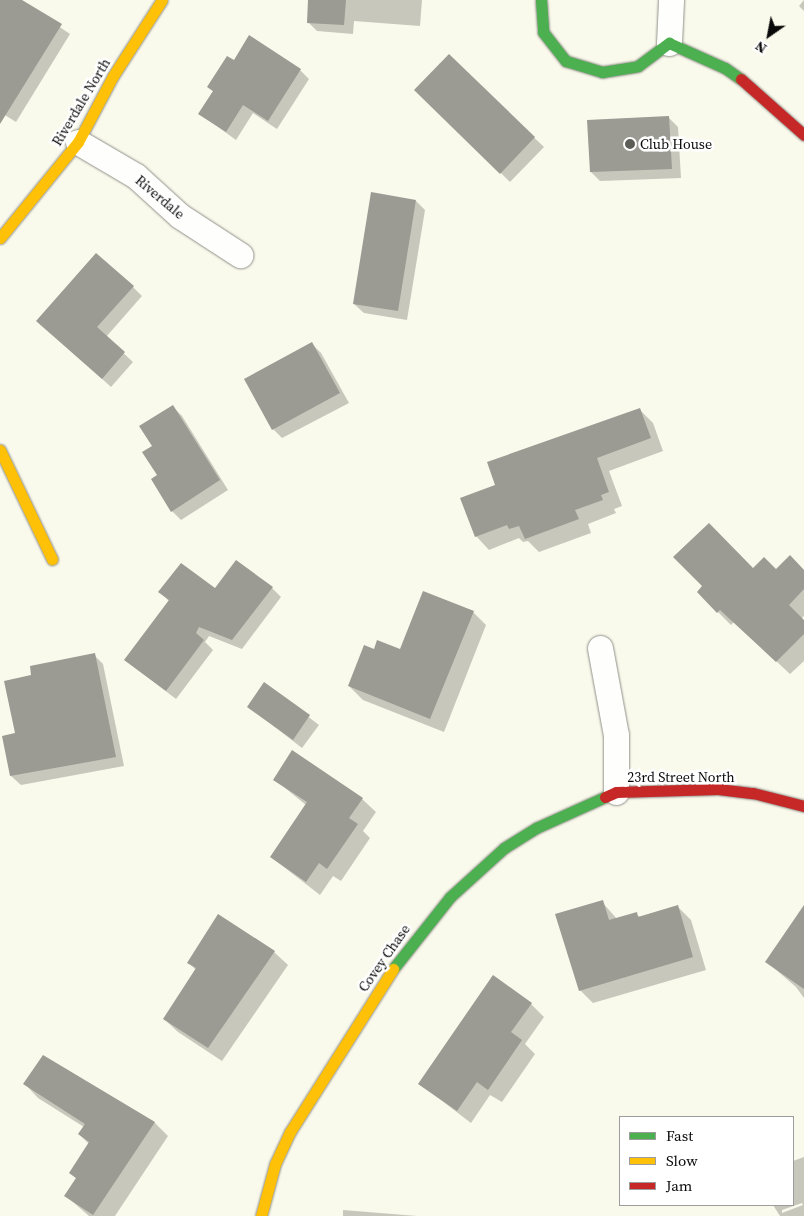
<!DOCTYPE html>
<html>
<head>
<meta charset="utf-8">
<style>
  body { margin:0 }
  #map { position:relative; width:804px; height:1216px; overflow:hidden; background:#f9f9ec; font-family:"Source Serif 4",serif }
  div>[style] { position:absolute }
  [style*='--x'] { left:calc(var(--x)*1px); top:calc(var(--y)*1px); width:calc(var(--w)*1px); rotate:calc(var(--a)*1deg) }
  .shadow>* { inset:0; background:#0003 }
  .building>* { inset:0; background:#9b9a93 }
  .roads { filter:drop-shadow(0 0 1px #91918b) drop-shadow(0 0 1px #91918b) }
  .street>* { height:25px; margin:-12.5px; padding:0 12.5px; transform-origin:12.5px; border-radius:12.5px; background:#fefefc }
  .fast>* { height:11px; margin:-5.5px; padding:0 5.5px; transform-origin:5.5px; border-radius:5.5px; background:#4caf50 }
  .slow>* { height:11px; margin:-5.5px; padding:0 5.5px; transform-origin:5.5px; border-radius:5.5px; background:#ffc107 }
  .jam>* { height:11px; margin:-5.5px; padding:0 5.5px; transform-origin:5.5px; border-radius:5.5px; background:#c62828 }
  .dots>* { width:14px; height:14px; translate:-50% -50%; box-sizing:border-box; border:2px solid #fff; border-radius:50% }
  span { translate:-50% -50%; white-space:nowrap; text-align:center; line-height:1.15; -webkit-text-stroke:5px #fff; paint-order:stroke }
  .street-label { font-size:14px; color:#090909 }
  .poi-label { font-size:14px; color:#090909 }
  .left { translate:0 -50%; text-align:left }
  .legend { position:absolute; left:619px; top:1116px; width:175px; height:90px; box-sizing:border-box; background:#fff; border:1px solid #9d9d9d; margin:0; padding:6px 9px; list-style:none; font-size:15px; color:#090909 }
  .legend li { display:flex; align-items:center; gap:10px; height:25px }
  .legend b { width:25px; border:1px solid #9d9d9d }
  .north { position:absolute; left:744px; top:10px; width:50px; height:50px; -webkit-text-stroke:4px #fff; paint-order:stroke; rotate:213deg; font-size:14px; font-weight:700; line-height:20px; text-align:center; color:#090909 }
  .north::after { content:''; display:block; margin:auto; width:18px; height:22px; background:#090909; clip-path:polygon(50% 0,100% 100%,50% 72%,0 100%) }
</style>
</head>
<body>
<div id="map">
  <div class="shadow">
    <i style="clip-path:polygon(0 0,20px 0,70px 34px,16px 122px,0 112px)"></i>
    <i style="clip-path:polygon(310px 0,422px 0,420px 26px,354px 21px,353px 34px,317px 31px,308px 22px)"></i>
    <i style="clip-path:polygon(804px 0,804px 11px,799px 6px)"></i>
    <i style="clip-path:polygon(449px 56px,544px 147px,510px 182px,416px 90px)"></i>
    <i style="clip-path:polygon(234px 61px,300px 70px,309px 79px,277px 129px,253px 113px,236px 140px,200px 114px,214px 92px,208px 87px)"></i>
    <i style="clip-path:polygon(669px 118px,678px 127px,681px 178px,600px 181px,591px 172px)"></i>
    <i style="clip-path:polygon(416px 201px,425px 210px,407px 320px,364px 313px,354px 304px)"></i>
    <i style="clip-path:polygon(133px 287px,142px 296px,106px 337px,133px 362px,111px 387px,45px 327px)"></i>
    <i style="clip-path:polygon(312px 344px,321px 353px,349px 403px,282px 438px,273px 429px)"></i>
    <i style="clip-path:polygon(173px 407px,182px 416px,228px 490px,181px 520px,172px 511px,159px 475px,154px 447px)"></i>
    <i style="clip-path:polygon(639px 409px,653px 423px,663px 451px,609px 471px,622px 506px,614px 509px,616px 513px,588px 524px,591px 533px,539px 552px,528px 541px,523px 542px,519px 538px,489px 550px,476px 536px,497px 485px)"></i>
    <i style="clip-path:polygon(753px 570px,804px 571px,804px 616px,801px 619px,804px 622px,804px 661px,790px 674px,734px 622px,731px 625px,718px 612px)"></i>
    <i style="clip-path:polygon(272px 588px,281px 597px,242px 649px,209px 636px,205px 642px,213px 650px,176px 699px,125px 660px,169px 601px,160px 592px)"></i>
    <i style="clip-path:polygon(473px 612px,486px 625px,444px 732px,363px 700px,349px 686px,374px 651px,401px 651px)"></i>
    <i style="clip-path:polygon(94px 655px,103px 664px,124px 766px,21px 785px,11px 776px,33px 676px)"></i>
    <i style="clip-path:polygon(265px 684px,319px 725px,302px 748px,249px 707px)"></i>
    <i style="clip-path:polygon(274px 779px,362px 799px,376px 812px,363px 831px,370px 838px,341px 881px,333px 876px,320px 895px,271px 857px,306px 805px)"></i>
    <i style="clip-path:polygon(602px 902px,617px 919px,636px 914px,640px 917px,677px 906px,691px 920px,706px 970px,593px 1003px,580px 990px)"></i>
    <i style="clip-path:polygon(804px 908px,804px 998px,796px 987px,767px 962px)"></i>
    <i style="clip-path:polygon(274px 952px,288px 965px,222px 1061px,178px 1032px,164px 1019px,196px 970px,188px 962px)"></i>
    <i style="clip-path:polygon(531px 1004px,544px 1017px,525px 1044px,535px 1054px,502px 1102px,490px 1095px,471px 1123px,420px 1084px)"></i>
    <i style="clip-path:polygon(43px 1056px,155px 1123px,168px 1136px,115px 1216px,89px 1216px,66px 1196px,77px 1179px,70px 1173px,89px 1144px,79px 1134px,84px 1127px,38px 1098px,25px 1084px)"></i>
    <i style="clip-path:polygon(evenodd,804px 1157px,804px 1216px,780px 1216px,773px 1205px,793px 1205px,793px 1161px,804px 1157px,802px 1203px,803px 1205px,782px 1213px,782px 1210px,802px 1203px)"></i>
    <i style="clip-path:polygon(343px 1210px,417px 1216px,343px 1216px)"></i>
  </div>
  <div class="building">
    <i style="clip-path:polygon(0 0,22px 0,62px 24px,0 124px)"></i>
    <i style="clip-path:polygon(308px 0,346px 0,344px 25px,307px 23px)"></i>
    <i style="clip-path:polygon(249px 35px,301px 69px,268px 121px,243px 105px,226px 132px,198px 114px,213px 91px,207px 87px,227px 56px,234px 60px)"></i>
    <i style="clip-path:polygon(449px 54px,535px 137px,500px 174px,414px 90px)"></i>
    <i style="clip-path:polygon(669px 116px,672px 169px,590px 172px,587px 120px)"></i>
    <i style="clip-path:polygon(371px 192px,416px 200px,398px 311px,353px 304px)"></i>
    <i style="clip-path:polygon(96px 253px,134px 286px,97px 327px,125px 352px,102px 379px,36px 321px)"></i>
    <i style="clip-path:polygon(312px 342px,340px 393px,272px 430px,244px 379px)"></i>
    <i style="clip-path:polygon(173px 405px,220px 480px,171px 512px,151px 479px,157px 475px,142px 452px,152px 446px,139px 426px)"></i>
    <i style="clip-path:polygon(640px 408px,651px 438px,597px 458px,609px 492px,601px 495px,603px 500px,575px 510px,579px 519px,525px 539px,519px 526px,509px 529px,507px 525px,475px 537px,460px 498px,495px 485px,487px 462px)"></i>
    <i style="clip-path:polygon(709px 523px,753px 568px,764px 557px,776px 569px,790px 555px,804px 570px,804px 589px,789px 605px,804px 620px,804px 634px,776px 662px,720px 610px,717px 613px,697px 592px,702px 586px,673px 557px)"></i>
    <i style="clip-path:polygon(236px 560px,273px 587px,232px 640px,199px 627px,196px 633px,204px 640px,166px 691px,124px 660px,169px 600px,158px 592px,181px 563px,215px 588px)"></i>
    <i style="clip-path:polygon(423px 591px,474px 611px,430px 719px,348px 686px,364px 645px,374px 649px,377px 640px,400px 649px)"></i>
    <i style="clip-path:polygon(95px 653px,116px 757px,10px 776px,2px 736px,15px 733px,4px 681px,31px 675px,30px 666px)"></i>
    <i style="clip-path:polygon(264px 682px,310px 715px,293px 740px,247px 707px)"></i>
    <i style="clip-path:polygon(292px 750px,363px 798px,349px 818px,358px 824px,327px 869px,319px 863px,306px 882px,270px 857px,307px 802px,273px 780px)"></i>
    <i style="clip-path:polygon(603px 900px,609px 920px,637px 912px,638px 917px,678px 905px,693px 957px,579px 991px,555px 914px)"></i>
    <i style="clip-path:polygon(804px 905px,804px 989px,765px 962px)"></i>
    <i style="clip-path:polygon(218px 914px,275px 951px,208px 1048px,163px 1019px,196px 968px,187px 963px)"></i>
    <i style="clip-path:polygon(493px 975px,532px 1003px,511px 1032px,522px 1040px,488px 1090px,477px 1082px,457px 1111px,418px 1084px)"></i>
    <i style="clip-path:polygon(43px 1055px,155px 1122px,93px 1215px,64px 1196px,76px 1178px,69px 1173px,89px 1142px,78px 1134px,85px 1124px,23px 1084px)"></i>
  </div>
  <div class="roads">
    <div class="street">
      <i style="--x:669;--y:43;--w:43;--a:-87.3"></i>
      <i style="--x:78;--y:142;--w:67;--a:30.4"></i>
      <i style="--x:136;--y:176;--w:59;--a:42.3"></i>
      <i style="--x:180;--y:216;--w:72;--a:33"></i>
      <i style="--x:600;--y:648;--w:88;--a:79.6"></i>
      <i style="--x:616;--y:735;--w:57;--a:90"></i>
    </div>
    <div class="fast">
      <i style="--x:541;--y:0;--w:32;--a:86"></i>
      <i style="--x:543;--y:32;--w:37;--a:52"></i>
      <i style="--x:566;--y:61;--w:38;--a:17"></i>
      <i style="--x:602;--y:72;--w:36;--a:-9"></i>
      <i style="--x:638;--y:66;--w:39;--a:-37"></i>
      <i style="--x:669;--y:43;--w:61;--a:24.1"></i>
      <i style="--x:725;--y:68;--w:19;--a:35"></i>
      <i style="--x:393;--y:969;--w:92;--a:-51.6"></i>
      <i style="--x:450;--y:897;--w:73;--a:-42.2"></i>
      <i style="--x:504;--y:848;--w:38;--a:-32"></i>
      <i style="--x:536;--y:828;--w:76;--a:-24.2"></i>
    </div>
    <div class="slow">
      <i style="--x:0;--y:238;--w:124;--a:-50.9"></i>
      <i style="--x:78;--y:142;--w:75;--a:-62.1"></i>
      <i style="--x:113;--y:76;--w:90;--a:-57.2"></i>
      <i style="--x:0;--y:450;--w:121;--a:64.5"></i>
      <i style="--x:261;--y:1216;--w:54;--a:-74.9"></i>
      <i style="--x:275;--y:1164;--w:35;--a:-65"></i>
      <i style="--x:290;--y:1132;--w:193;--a:-57.7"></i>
    </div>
    <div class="jam">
      <i style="--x:741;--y:79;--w:84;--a:41.6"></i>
      <i style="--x:605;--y:797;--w:12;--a:-24"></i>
      <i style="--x:616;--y:792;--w:102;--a:-1.7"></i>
      <i style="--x:718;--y:789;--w:35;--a:7"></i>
      <i style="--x:753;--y:793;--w:53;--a:14.3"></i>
    </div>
  </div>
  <div class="dots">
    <i style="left:630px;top:144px;background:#5d5d58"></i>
  </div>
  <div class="street-label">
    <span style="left:81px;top:102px;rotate:-59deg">Riverdale North</span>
    <span style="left:160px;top:197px;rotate:40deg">Riverdale</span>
    <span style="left:681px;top:777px">23rd Street North</span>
    <span style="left:384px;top:958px;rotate:-55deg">Covey Chase</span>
  </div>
  <div class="poi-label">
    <span class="left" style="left:640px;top:144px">Club House</span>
  </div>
  <ul class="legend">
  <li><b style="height:6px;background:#4caf50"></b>Fast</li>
  <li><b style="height:6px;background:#ffc107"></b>Slow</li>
  <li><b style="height:6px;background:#c62828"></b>Jam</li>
  </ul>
  <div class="north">N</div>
</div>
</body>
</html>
